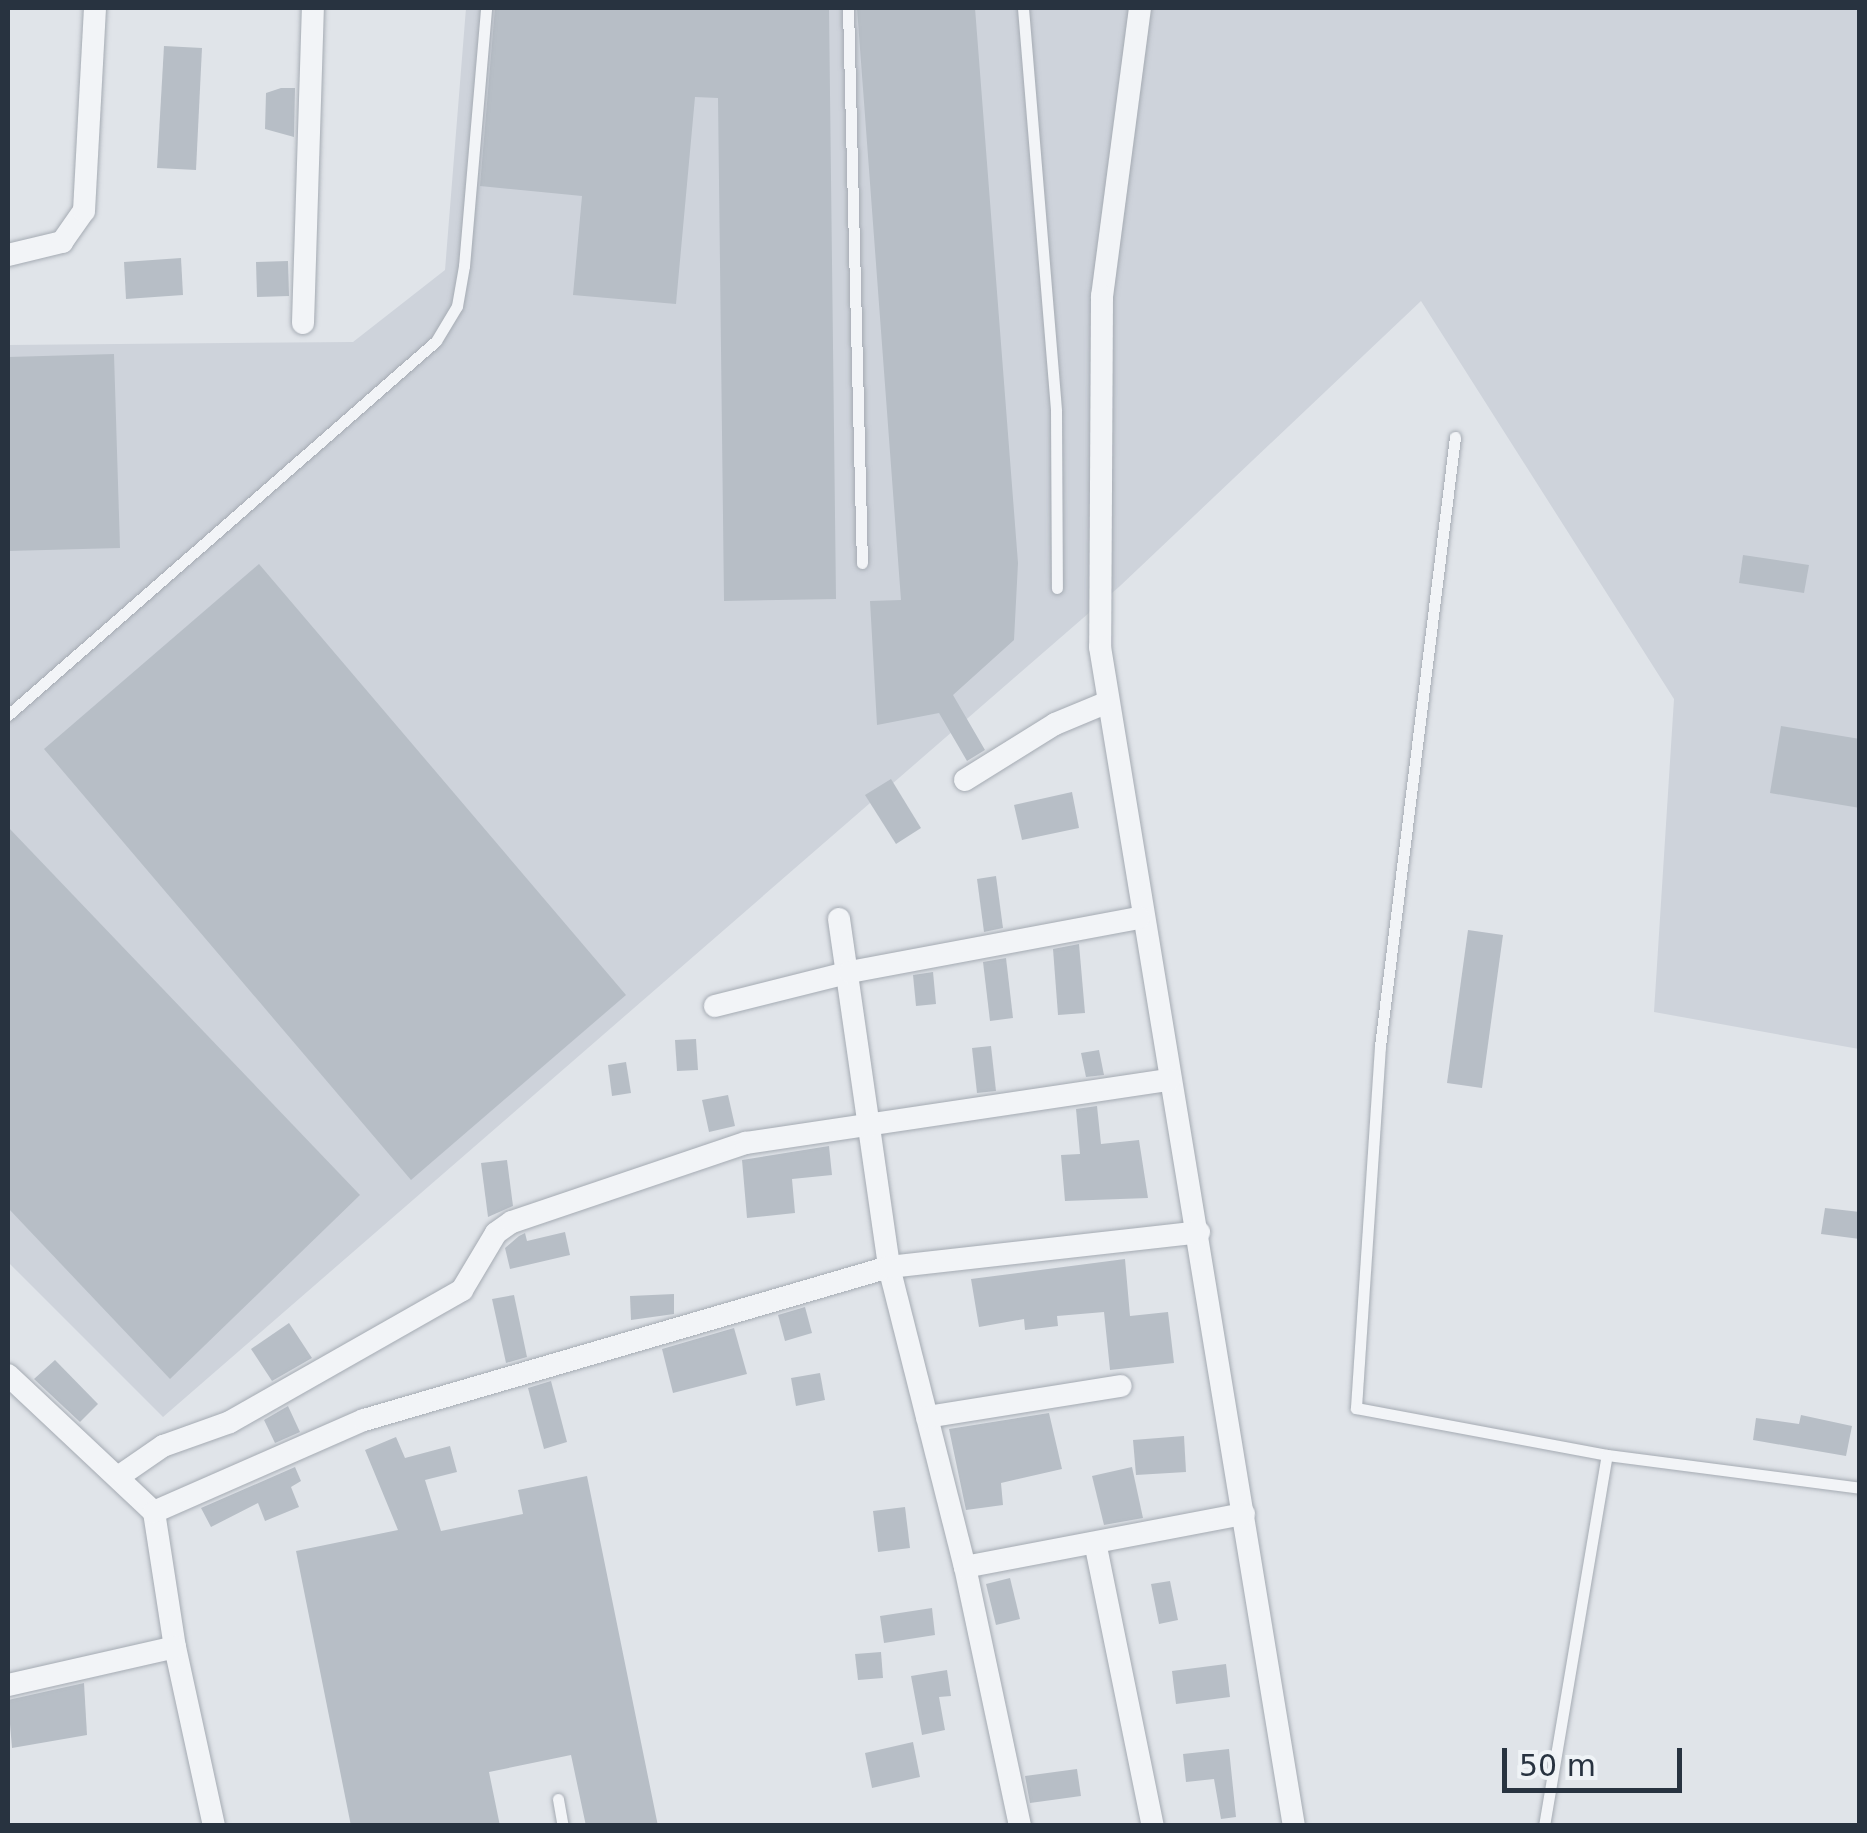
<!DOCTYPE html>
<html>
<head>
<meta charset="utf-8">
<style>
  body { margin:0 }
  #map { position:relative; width:1867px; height:1833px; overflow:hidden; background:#e0e4e9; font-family:"DejaVu Sans",sans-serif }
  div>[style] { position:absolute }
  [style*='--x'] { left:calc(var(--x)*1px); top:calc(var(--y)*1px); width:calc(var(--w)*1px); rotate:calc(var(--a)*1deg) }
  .built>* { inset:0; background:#ced3db }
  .building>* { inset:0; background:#b7bec6 }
  .roads { filter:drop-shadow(0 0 2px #a5abb3) drop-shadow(0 0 2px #a5abb3) }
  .lane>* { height:11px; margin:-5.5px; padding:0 5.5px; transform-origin:5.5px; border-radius:5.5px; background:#f2f4f7 }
  .street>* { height:22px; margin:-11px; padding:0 11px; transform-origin:11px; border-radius:11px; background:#f2f4f7 }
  span { translate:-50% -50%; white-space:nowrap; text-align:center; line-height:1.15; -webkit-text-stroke:10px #eff3f6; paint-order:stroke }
  .frame { position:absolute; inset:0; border:10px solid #283340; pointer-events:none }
  .scale { position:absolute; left:1502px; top:1748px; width:180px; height:45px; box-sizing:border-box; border:5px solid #283340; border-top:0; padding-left:12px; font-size:30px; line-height:35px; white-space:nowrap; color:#283340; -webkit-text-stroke:8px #eff3f6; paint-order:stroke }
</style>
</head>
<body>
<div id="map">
  <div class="built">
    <i style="clip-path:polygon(466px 8px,1859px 8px,1859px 1049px,1654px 1012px,1674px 699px,1421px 301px,1120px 586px,163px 1417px,8px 1262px,8px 345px,353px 342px,445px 270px)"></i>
  </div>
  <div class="building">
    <i style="clip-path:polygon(495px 8px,829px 8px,836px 599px,724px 601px,718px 98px,695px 97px,676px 304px,573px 295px,582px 196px,480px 186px)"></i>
    <i style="clip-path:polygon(857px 8px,975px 8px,1018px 563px,1014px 640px,953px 695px,985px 750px,967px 761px,939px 713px,877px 725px,870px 601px,901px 600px)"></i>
    <i style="clip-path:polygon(164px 46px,202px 48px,196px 170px,157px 168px)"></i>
    <i style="clip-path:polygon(281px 88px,295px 88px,294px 137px,265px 129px,266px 93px)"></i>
    <i style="clip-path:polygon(181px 258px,183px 295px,126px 299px,124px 262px)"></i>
    <i style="clip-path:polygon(288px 261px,289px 296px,257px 297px,256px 262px)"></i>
    <i style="clip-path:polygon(114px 354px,120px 548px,8px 551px,8px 357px)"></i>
    <i style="clip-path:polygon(1743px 555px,1809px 565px,1804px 593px,1739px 583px)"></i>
    <i style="clip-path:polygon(259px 564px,626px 995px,411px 1180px,44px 749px)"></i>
    <i style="clip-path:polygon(1781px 726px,1860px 739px,1860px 808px,1770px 793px)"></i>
    <i style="clip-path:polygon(891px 779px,921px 828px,896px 844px,865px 795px)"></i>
    <i style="clip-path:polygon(1072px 792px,1079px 828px,1022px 840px,1014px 805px)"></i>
    <i style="clip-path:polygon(8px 827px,360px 1195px,170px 1379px,8px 1208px)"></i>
    <i style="clip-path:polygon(996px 876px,1003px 928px,984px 932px,977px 879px)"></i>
    <i style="clip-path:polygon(1468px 930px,1503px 935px,1482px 1088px,1447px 1083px)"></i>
    <i style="clip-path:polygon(1079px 944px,1085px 1013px,1058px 1015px,1053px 949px)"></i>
    <i style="clip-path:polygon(1006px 958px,1013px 1018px,990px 1021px,983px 962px)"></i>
    <i style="clip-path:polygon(933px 972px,936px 1004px,916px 1006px,913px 975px)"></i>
    <i style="clip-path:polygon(696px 1039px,698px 1070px,677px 1071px,675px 1040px)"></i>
    <i style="clip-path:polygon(991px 1046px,996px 1091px,977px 1093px,972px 1048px)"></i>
    <i style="clip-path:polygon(1099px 1050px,1104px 1075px,1086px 1077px,1081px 1053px)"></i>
    <i style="clip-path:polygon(626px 1062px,631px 1093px,612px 1096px,608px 1065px)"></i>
    <i style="clip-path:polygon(728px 1095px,735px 1126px,709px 1132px,702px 1100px)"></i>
    <i style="clip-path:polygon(1097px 1106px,1101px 1144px,1139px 1140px,1148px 1198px,1065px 1201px,1061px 1155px,1080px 1154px,1076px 1109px)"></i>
    <i style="clip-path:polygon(829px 1146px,832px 1175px,792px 1179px,795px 1213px,747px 1218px,742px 1160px)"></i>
    <i style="clip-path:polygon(507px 1160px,513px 1206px,488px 1217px,481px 1163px)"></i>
    <i style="clip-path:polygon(1825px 1208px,1860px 1212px,1860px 1239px,1821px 1234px)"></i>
    <i style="clip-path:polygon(565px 1232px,570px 1255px,510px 1269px,505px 1248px,519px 1236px,525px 1233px,527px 1241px)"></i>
    <i style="clip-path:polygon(1125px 1259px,1130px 1316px,1168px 1312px,1174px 1363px,1110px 1370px,1104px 1312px,1057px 1316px,1058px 1326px,1025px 1330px,1024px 1319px,979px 1327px,971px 1279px)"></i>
    <i style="clip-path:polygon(674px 1294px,674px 1314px,631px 1320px,630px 1296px)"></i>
    <i style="clip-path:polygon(514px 1295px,527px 1357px,506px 1363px,492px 1299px)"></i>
    <i style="clip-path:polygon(805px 1307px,812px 1333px,785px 1341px,778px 1315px)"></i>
    <i style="clip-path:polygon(289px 1323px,312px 1358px,272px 1381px,251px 1349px)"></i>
    <i style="clip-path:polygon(734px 1328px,747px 1374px,673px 1393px,662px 1349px)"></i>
    <i style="clip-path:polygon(55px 1360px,98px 1404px,80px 1422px,34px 1379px)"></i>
    <i style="clip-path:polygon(820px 1373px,825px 1400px,796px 1406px,791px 1378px)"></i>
    <i style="clip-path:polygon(551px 1381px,567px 1442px,544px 1449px,528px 1388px)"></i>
    <i style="clip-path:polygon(288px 1406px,300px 1432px,275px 1443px,264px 1420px)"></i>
    <i style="clip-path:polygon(1049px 1413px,1062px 1469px,1001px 1483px,1003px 1505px,966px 1510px,949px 1429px)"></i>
    <i style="clip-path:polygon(1801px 1415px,1852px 1426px,1846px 1456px,1753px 1440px,1756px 1418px,1799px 1424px)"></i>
    <i style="clip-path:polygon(1184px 1436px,1186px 1472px,1136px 1475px,1133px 1440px)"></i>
    <i style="clip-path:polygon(396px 1437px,405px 1458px,450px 1446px,457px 1472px,425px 1480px,441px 1531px,523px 1514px,518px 1490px,587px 1476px,658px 1826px,586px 1826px,571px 1755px,489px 1772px,500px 1826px,351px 1826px,296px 1551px,398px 1530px,365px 1450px)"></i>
    <i style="clip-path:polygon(295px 1467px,301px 1481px,291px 1487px,299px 1507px,265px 1521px,258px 1503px,211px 1527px,201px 1508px)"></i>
    <i style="clip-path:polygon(1132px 1467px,1143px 1518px,1104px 1525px,1092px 1476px)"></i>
    <i style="clip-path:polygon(905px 1507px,910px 1548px,878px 1552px,873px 1511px)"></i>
    <i style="clip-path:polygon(1010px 1578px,1020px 1619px,996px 1625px,986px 1584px)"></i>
    <i style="clip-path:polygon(1170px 1581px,1178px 1620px,1159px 1624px,1151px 1584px)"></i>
    <i style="clip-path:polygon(932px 1608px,935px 1635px,884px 1643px,880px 1616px)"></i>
    <i style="clip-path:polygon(881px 1652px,883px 1678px,858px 1680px,855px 1654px)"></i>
    <i style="clip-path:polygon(1226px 1664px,1230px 1697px,1176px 1704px,1172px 1671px)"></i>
    <i style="clip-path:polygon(947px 1670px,951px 1696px,939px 1697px,945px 1730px,922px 1735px,911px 1676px)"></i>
    <i style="clip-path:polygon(84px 1683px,87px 1735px,12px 1748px,8px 1700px)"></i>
    <i style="clip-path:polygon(913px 1742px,920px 1777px,872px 1788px,865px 1753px)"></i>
    <i style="clip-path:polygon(1229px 1749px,1236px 1817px,1221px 1819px,1214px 1779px,1186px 1782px,1183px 1754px)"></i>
    <i style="clip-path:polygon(1077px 1769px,1081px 1796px,1030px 1803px,1025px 1776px)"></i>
  </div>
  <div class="roads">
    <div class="lane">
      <i style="--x:848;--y:8;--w:555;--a:88.56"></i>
      <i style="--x:1023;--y:8;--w:404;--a:85.3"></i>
      <i style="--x:1056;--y:411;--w:177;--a:89.7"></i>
      <i style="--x:1455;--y:437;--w:614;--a:97.02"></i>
      <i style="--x:1380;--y:1046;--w:363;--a:93.8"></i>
      <i style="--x:1356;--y:1408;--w:255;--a:10.6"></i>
      <i style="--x:1607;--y:1455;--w:255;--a:7.4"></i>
      <i style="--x:8;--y:715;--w:568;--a:-41.15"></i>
      <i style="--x:436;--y:341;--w:41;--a:-59"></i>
      <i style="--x:457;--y:306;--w:41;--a:-80.1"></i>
      <i style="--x:464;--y:266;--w:259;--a:-85.1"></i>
      <i style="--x:558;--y:1799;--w:27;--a:80"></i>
      <i style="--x:1544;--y:1826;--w:376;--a:-80.4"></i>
    </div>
    <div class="street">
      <i style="--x:1140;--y:8;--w:290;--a:97.5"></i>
      <i style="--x:1102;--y:296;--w:351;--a:90.3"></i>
      <i style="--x:1100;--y:647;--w:1195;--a:80.66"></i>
      <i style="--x:8;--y:255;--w:56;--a:-13.5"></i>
      <i style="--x:62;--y:242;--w:38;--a:-55"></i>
      <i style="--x:84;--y:211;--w:203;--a:-86.9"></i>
      <i style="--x:303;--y:323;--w:315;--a:-88.2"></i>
      <i style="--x:965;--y:780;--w:106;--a:-31.9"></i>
      <i style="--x:1055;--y:724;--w:57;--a:-22.5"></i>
      <i style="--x:839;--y:919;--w:352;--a:81.8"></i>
      <i style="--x:889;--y:1267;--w:309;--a:75.8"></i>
      <i style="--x:965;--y:1567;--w:265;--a:78"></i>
      <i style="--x:715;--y:1006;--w:139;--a:-14.1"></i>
      <i style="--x:850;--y:972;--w:294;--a:-10.6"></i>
      <i style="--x:8;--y:1375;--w:200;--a:43.2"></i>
      <i style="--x:154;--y:1512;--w:137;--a:81.2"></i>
      <i style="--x:175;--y:1647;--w:183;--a:77.7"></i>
      <i style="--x:927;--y:1417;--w:196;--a:-9.1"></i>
      <i style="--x:118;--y:1477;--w:55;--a:-34.6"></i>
      <i style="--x:163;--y:1446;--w:71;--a:-19.7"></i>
      <i style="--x:230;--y:1422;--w:267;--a:-29.6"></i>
      <i style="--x:462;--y:1290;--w:66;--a:-59.2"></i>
      <i style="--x:496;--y:1233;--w:19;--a:-35"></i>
      <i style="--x:512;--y:1222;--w:247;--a:-18.7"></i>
      <i style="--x:746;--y:1143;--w:428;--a:-8.5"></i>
      <i style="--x:154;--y:1512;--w:229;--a:-23.7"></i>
      <i style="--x:364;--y:1420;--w:547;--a:-16.25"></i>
      <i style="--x:889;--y:1267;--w:312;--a:-6.4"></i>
      <i style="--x:1096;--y:1547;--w:285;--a:78.5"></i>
      <i style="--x:965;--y:1567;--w:284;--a:-10.8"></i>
      <i style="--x:8;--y:1685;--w:171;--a:-12.8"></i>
    </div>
  </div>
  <div class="frame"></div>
  <div class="scale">50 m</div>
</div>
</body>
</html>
